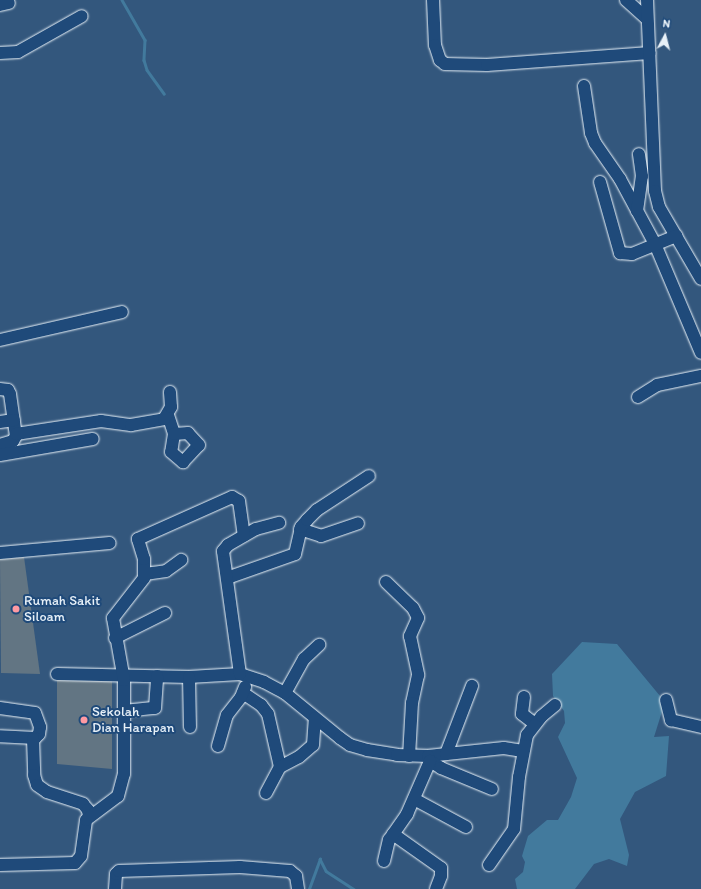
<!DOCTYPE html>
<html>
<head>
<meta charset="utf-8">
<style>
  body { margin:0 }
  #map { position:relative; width:701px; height:889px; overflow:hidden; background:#33577d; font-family:Itim,sans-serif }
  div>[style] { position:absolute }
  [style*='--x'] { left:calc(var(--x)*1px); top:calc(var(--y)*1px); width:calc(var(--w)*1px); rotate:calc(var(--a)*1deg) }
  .water>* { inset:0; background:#427a9d }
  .stream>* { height:2.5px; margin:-1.25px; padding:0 1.25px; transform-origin:1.25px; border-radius:1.25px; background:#427a9d }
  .building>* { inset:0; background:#627583 }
  .roads { filter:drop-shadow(0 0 1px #e8f1f8) drop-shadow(0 0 1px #e8f1f8) }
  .minor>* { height:12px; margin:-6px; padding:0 6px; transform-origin:6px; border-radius:6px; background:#1f4a7a }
  .dots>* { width:11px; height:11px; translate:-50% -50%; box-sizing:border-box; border:2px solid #1f4a7a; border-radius:50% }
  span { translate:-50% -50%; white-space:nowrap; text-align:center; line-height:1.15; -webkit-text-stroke:4px #1f4a7a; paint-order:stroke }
  .poi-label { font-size:14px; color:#e8f1f8 }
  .left { translate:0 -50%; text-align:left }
  .north { position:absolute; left:645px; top:16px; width:40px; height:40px; -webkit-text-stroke:3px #1f4a7a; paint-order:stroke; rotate:7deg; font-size:11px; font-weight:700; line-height:16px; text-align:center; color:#e8f1f8 }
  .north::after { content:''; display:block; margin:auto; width:14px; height:18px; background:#e8f1f8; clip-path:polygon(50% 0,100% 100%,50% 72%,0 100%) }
</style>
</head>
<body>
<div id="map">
  <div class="water">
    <i style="clip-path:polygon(582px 642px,617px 644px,665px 702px,654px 737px,669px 736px,666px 776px,635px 792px,620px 819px,629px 855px,627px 866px,609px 859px,594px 864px,575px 889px,517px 889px,515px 879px,523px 872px,525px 862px,522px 856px,528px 836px,547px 820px,558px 820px,571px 797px,577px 778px,558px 737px,565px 723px,564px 711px,553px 696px,552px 674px)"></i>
  </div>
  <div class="stream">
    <i style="--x:122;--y:0;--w:46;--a:60.1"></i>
    <i style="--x:145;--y:40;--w:20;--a:93"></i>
    <i style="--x:144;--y:60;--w:10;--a:73"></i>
    <i style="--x:147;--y:70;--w:29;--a:54"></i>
    <i style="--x:309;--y:889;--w:32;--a:-70"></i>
    <i style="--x:320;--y:859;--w:13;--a:63"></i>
    <i style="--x:326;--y:871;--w:33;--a:33"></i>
  </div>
  <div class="building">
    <i style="clip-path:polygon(24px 557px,40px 674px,1px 673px,0 559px)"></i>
    <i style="clip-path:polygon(112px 675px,112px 769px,57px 764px,57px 676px)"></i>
  </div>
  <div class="roads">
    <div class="minor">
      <i style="--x:433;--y:0;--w:45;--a:87.5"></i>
      <i style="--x:435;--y:45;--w:16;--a:72"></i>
      <i style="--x:440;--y:60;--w:6;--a:39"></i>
      <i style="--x:445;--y:64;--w:42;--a:1.4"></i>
      <i style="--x:487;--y:65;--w:163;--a:-4.2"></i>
      <i style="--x:626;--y:0;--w:28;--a:42"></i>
      <i style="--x:647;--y:0;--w:191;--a:87.6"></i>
      <i style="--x:655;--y:191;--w:16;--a:76"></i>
      <i style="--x:659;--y:207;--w:83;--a:59.7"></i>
      <i style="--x:0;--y:5;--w:9;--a:-13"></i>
      <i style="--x:0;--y:53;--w:18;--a:-3"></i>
      <i style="--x:18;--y:52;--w:73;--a:-29.4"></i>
      <i style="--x:584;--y:86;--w:48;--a:81.5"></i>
      <i style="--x:591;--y:133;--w:11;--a:68"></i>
      <i style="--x:595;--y:143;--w:44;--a:55.2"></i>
      <i style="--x:620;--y:179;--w:74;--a:61.7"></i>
      <i style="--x:655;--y:244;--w:118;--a:67.1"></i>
      <i style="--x:600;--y:182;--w:74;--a:74.3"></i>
      <i style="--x:620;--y:253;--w:12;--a:5"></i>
      <i style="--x:632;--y:254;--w:48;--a:-22.2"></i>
      <i style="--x:637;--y:211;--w:35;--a:-82"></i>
      <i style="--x:642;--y:176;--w:22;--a:-98"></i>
      <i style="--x:0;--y:340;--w:125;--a:-12.9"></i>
      <i style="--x:0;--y:389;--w:8;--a:7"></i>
      <i style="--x:8;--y:390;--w:4;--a:63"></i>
      <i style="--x:10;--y:394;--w:42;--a:81.9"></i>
      <i style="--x:16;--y:436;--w:6;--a:121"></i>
      <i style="--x:13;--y:441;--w:14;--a:163"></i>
      <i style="--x:638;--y:397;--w:22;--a:-32"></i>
      <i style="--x:657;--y:385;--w:45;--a:-11.6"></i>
      <i style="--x:168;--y:415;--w:20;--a:72"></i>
      <i style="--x:174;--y:434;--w:18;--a:99"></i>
      <i style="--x:171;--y:452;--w:16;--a:40"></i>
      <i style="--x:183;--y:462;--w:23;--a:-47"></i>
      <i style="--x:199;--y:445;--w:16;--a:-133"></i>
      <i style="--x:188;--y:433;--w:14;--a:176"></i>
      <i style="--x:0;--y:422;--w:14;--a:-8"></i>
      <i style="--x:16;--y:434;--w:86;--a:-8.7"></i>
      <i style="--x:101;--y:421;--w:30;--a:8"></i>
      <i style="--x:131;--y:425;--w:34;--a:-10"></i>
      <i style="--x:164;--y:419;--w:14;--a:-60"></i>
      <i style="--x:171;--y:407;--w:15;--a:-94"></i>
      <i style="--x:0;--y:455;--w:94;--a:-9.8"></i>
      <i style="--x:300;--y:529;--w:22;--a:18"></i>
      <i style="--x:321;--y:536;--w:39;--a:-19"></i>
      <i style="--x:0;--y:553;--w:110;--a:-5.2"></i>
      <i style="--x:145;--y:574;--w:21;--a:-8"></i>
      <i style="--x:166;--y:571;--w:19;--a:-36"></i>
      <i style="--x:227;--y:578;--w:72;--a:-19.4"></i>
      <i style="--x:295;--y:554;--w:28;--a:-77"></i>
      <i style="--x:301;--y:527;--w:9;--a:-49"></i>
      <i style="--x:307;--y:520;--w:14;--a:-45"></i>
      <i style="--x:317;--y:510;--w:62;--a:-33.2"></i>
      <i style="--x:386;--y:582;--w:37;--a:44"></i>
      <i style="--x:413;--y:608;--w:11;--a:63"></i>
      <i style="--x:418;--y:618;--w:20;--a:114"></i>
      <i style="--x:410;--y:636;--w:40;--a:78"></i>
      <i style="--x:418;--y:675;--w:29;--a:102"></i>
      <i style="--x:412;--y:703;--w:53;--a:93.2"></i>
      <i style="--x:115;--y:638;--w:56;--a:-26.6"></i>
      <i style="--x:57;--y:674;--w:132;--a:1.3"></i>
      <i style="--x:189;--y:677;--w:51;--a:-3.4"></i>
      <i style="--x:240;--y:674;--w:25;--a:18"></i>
      <i style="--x:264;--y:682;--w:24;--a:28"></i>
      <i style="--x:285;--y:693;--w:71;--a:39.3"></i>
      <i style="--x:340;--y:738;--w:12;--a:35"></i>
      <i style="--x:350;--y:745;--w:18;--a:16"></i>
      <i style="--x:367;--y:750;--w:30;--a:9"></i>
      <i style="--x:397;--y:755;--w:31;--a:2"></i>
      <i style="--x:428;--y:756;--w:76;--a:-6"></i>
      <i style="--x:504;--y:748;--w:19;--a:9"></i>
      <i style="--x:240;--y:674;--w:124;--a:-97.9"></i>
      <i style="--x:223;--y:551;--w:8;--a:-50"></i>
      <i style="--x:228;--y:545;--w:32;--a:-30"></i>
      <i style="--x:256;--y:529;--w:24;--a:-15"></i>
      <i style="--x:189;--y:677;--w:50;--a:88.9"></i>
      <i style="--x:243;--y:693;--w:22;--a:34"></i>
      <i style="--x:261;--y:705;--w:11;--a:52"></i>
      <i style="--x:268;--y:714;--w:54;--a:77.2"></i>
      <i style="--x:285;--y:693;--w:39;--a:-61"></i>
      <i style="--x:304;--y:659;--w:21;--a:-43"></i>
      <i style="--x:524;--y:697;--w:17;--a:97"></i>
      <i style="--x:522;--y:714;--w:16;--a:38"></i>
      <i style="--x:666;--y:700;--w:21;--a:76"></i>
      <i style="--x:671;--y:720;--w:31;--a:13"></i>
      <i style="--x:0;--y:708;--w:35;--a:8"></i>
      <i style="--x:35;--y:713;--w:15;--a:70"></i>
      <i style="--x:40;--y:727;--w:7;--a:98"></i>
      <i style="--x:39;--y:734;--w:6;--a:135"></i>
      <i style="--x:35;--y:738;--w:35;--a:-177"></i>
      <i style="--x:124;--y:711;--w:31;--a:-6"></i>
      <i style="--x:155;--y:708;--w:32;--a:-86"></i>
      <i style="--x:33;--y:739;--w:36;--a:88"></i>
      <i style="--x:34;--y:775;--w:10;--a:73"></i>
      <i style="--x:37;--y:785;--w:12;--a:35"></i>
      <i style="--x:47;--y:792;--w:38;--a:18"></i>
      <i style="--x:83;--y:804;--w:8;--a:50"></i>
      <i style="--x:88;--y:810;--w:7;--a:82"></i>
      <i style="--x:218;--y:746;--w:32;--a:-74"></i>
      <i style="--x:227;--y:715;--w:23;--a:-52"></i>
      <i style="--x:241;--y:697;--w:11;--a:-68"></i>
      <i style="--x:446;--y:754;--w:73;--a:-69.1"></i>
      <i style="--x:428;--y:756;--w:5;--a:68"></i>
      <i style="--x:430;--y:761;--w:13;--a:32"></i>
      <i style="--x:441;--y:768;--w:55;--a:22.4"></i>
      <i style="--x:266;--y:793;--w:30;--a:-62"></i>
      <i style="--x:280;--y:767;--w:21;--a:-28"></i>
      <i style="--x:299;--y:757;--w:18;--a:-41"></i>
      <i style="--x:313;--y:745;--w:27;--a:-86"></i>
      <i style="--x:414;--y:799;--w:59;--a:28.3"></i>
      <i style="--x:393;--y:834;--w:59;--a:35.3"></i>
      <i style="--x:441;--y:868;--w:8;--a:90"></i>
      <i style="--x:441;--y:876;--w:14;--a:111"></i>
      <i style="--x:384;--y:861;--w:22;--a:-77"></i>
      <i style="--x:389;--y:840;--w:32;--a:-55"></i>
      <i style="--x:407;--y:814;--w:58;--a:-66.5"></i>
      <i style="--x:0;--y:865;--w:75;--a:-1.5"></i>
      <i style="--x:75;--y:863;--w:9;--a:-49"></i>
      <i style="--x:81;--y:856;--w:36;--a:-82"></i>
      <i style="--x:86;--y:820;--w:40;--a:-37"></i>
      <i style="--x:118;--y:796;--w:23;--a:-75"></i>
      <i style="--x:124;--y:774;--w:94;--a:-90"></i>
      <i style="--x:124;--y:680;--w:63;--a:-100.1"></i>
      <i style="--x:113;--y:618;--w:51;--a:-52.2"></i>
      <i style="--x:144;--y:578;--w:19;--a:-90"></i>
      <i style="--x:144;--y:559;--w:21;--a:-107"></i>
      <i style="--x:138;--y:539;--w:103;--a:-24.1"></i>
      <i style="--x:232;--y:497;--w:8;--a:30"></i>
      <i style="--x:239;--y:501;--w:35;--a:82"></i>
      <i style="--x:489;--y:865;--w:44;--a:-55.2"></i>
      <i style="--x:514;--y:829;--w:52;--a:-84.5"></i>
      <i style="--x:519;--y:777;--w:43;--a:-79.2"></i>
      <i style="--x:527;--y:735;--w:24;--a:-52"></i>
      <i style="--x:542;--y:716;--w:17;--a:-40"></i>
      <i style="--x:115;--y:889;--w:15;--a:-86"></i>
      <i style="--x:116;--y:874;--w:4;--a:-45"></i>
      <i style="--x:119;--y:871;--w:121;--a:-1.9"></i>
      <i style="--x:240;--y:867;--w:50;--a:4.6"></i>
      <i style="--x:290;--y:871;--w:8;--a:40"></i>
      <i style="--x:296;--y:876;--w:13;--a:81"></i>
    </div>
  </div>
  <div class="dots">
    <i style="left:16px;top:609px;background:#ff9aa2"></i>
    <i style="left:84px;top:720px;background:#ff9aa2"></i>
  </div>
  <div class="poi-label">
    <span class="left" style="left:24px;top:609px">Rumah Sakit<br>Siloam</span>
    <span class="left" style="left:92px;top:720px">Sekolah<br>Dian Harapan</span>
  </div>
  <div class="north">N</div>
</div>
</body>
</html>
